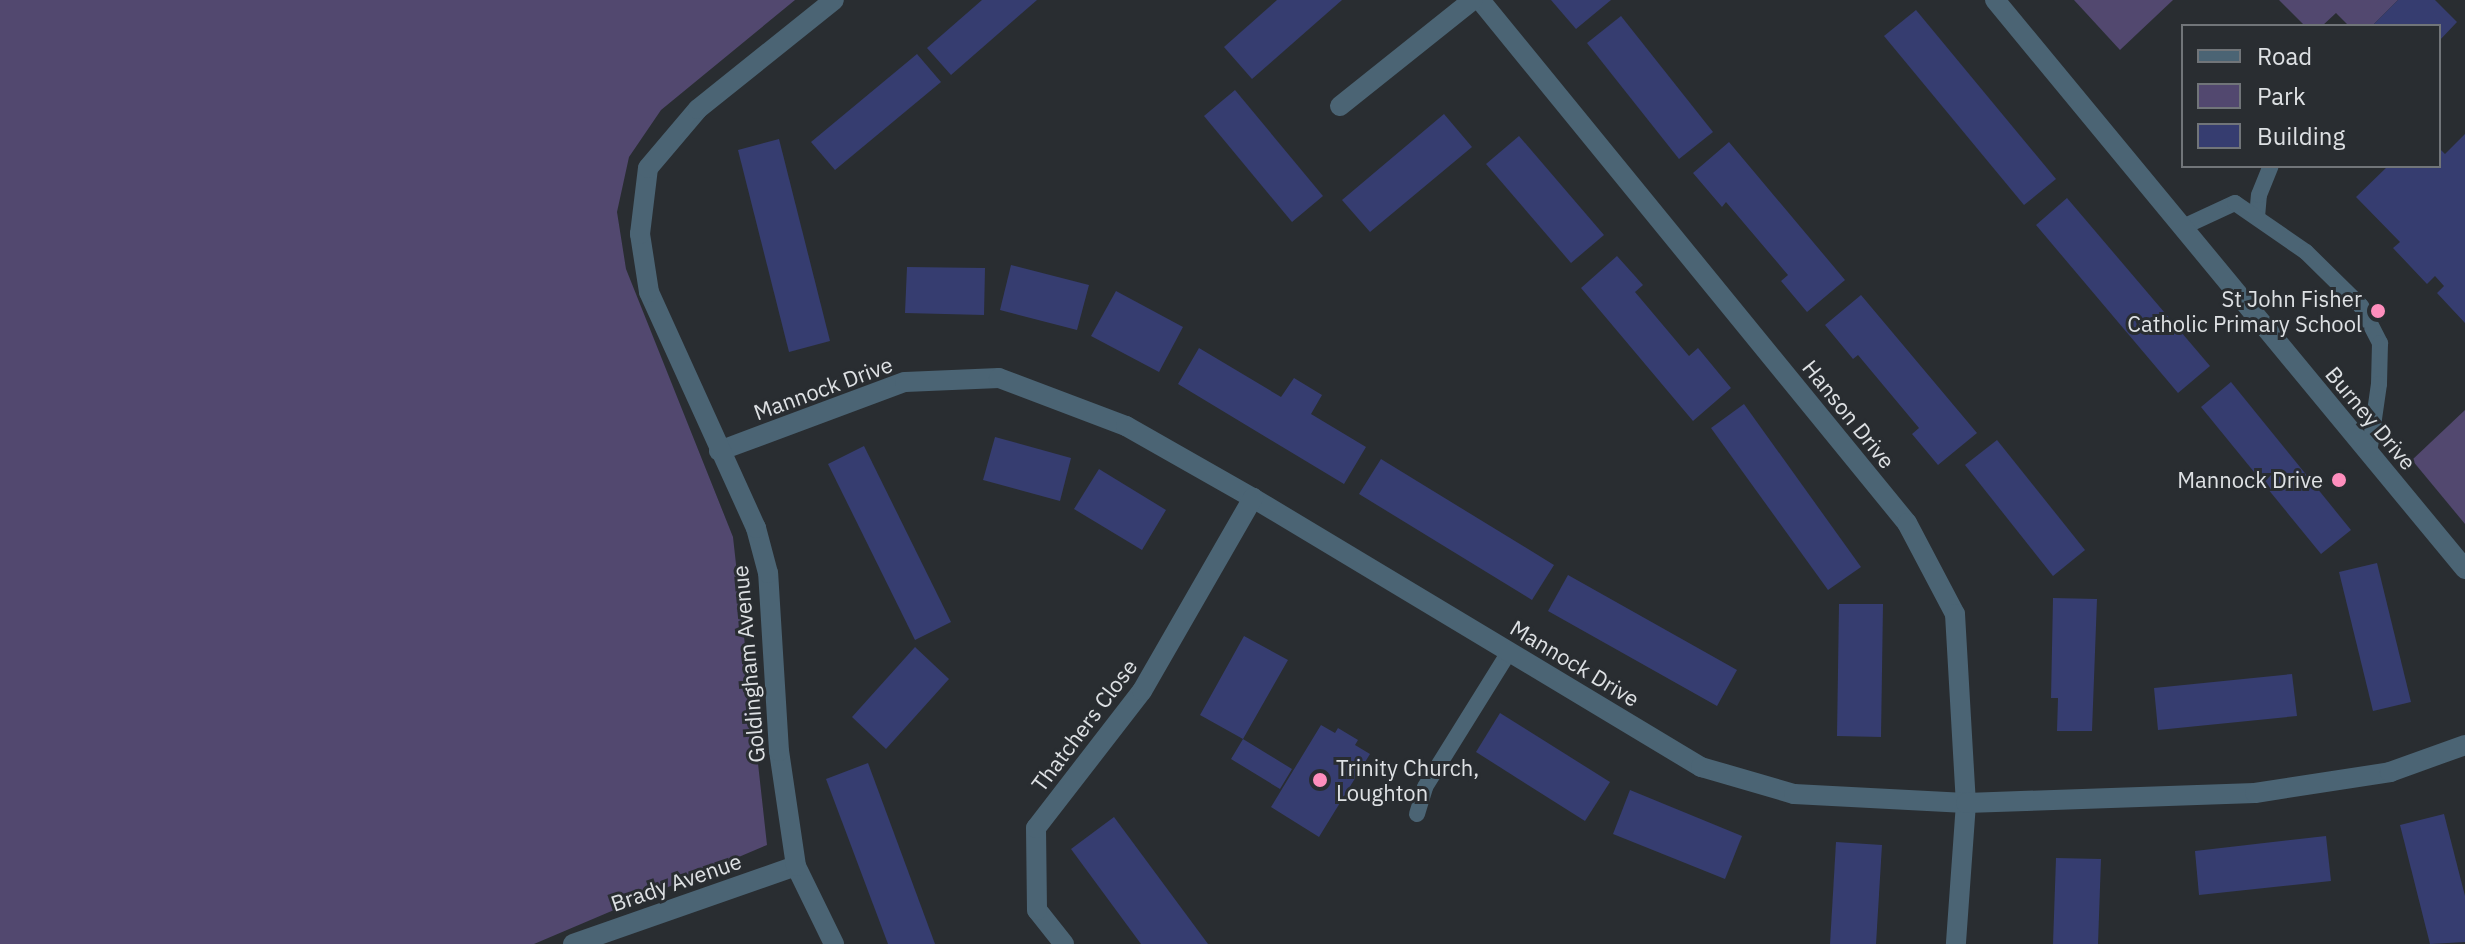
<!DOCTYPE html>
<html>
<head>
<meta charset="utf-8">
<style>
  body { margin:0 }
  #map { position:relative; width:2465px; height:944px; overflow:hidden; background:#292d31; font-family:"IBM Plex Sans",sans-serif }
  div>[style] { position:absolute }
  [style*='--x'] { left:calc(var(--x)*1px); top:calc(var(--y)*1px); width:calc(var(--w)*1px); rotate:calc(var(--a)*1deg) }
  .green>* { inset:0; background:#52486f }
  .building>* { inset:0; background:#363d70 }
  .lane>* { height:16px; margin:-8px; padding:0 8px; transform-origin:8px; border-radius:8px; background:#4b6474 }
  .street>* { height:20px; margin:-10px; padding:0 10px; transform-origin:10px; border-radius:10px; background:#4b6474 }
  .dots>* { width:22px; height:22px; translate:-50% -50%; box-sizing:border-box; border:4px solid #292d31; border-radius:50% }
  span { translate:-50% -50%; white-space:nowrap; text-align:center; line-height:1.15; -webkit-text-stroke:6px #292d31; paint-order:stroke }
  .poi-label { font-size:22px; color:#dee1e4 }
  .right { translate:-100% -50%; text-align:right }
  .left { translate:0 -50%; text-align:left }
  .street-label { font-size:22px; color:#dee1e4 }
  .legend { position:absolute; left:2181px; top:24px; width:260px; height:144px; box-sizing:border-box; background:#292d31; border:2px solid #717579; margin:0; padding:10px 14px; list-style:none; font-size:24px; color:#dee1e4 }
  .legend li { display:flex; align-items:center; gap:16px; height:40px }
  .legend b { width:40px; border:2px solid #717579 }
</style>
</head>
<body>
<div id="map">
  <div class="green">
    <i style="clip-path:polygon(0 0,795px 0,661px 110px,629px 157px,617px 212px,626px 269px,733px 537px,767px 845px,534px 944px,0 944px)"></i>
    <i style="clip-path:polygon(2074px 0,2173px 0,2120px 50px)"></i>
    <i style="clip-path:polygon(2279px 0,2398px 0,2372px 26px,2349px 26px,2336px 13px,2322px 26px,2305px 26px)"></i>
    <i style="clip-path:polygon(2465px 410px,2465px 524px,2412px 460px)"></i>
  </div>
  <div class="building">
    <i style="clip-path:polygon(982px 0,1037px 0,951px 75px,927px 48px)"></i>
    <i style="clip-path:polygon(1277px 0,1342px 0,1252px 79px,1224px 47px)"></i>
    <i style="clip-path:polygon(1551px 0,1611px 0,1576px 29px)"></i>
    <i style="clip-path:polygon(2398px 0,2435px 0,2457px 22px,2439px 41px,2439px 26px,2372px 26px)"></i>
    <i style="clip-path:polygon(1916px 10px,2056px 179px,2024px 205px,1884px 36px)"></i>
    <i style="clip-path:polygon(1621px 16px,1713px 132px,1679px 159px,1587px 43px)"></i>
    <i style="clip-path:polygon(917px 54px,941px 82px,835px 170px,811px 142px)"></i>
    <i style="clip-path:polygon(1235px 90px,1323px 196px,1292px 222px,1204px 116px)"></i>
    <i style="clip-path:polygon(1444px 114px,1472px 147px,1370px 232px,1342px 200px)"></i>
    <i style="clip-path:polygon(2465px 134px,2465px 323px,2437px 293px,2444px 286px,2435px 276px,2427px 284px,2393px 248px,2400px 242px,2356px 197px,2388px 166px,2439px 166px,2439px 148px,2445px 154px)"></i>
    <i style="clip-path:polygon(1519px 136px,1604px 235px,1571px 263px,1486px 164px)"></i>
    <i style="clip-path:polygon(779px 139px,830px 341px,789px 352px,738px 150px)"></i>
    <i style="clip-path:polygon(1729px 142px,1845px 280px,1807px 312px,1781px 281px,1788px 275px,1726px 202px,1722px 207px,1693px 173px)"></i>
    <i style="clip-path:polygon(2067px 198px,2210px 366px,2178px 393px,2036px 225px)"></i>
    <i style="clip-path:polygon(1617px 256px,1643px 285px,1635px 292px,1689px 356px,1698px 348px,1731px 388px,1693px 421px,1581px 288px)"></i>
    <i style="clip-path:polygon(1011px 265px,1089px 285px,1077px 330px,1000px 310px)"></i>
    <i style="clip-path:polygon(907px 267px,985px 268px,984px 315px,905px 313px)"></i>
    <i style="clip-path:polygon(1116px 291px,1183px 327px,1159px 372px,1091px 336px)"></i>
    <i style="clip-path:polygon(1861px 295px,1977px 433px,1938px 465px,1912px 434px,1919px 428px,1858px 355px,1853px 359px,1825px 325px)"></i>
    <i style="clip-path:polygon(1199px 348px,1281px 397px,1294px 378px,1322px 395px,1311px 414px,1366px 447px,1344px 484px,1178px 384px)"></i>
    <i style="clip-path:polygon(2231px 382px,2351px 530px,2321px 554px,2201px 407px)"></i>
    <i style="clip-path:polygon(1744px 404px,1861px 567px,1828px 590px,1711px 428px)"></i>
    <i style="clip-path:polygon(995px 437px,1071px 458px,1060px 501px,983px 480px)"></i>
    <i style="clip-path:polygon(1997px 440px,2085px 550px,2053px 576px,1965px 465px)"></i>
    <i style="clip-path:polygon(864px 446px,951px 622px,915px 640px,828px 464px)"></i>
    <i style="clip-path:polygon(1381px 459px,1554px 565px,1532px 600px,1359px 494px)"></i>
    <i style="clip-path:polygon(1099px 469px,1166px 510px,1142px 550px,1074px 509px)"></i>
    <i style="clip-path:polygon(2377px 563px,2411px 702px,2373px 711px,2339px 572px)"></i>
    <i style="clip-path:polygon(1568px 575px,1737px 670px,1717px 706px,1548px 611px)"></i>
    <i style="clip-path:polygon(2053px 598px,2097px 599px,2092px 731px,2057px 731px,2058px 698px,2051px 698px)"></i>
    <i style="clip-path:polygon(1839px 604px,1883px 604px,1881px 737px,1837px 736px)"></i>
    <i style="clip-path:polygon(1244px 636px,1288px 660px,1243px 739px,1292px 769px,1280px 789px,1231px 759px,1243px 739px,1200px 715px)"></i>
    <i style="clip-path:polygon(915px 647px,949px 679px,886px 749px,852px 717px)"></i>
    <i style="clip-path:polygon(2292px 674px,2297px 716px,2158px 730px,2154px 688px)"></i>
    <i style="clip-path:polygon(1500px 713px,1610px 782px,1585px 821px,1476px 752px)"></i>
    <i style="clip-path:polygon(1321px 725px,1335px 733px,1338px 728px,1358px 740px,1355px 745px,1370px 754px,1319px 837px,1271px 807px)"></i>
    <i style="clip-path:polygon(868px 763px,935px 944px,888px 944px,826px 779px)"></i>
    <i style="clip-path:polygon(1630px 790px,1742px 836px,1725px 879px,1613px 834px)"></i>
    <i style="clip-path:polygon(2444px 814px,2465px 896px,2465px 942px,2430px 944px,2400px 825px)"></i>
    <i style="clip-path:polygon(1114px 817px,1208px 944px,1141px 944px,1071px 849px)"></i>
    <i style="clip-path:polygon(2326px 836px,2331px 881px,2199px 895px,2195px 851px)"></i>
    <i style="clip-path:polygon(1836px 842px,1882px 845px,1876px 944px,1830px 944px)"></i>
    <i style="clip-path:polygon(2056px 858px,2101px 859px,2098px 944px,2053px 944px)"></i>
  </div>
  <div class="lane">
    <i style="--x:2257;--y:217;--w:22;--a:-85"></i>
    <i style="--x:2259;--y:195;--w:31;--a:-68"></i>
    <i style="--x:2183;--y:227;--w:57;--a:-24.8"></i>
    <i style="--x:2235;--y:203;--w:86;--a:34.6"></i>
    <i style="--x:2306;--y:252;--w:77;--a:44.5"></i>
    <i style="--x:2361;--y:306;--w:42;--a:62.8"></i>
    <i style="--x:2380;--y:343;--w:41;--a:91.4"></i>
    <i style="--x:2379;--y:384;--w:70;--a:98.2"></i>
    <i style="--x:1417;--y:814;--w:28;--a:-73"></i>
    <i style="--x:1425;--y:787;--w:159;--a:-58.1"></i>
  </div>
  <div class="street">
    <i style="--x:1480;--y:0;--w:675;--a:50.77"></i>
    <i style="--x:1907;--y:523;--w:103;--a:62.2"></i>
    <i style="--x:1955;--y:614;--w:189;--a:86.7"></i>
    <i style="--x:1966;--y:803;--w:141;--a:94.1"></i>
    <i style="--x:1995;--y:0;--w:738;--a:50.44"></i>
    <i style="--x:1340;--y:106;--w:170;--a:-38.6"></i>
    <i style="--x:719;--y:451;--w:198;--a:-20.4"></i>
    <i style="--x:905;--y:382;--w:94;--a:-2.4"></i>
    <i style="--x:999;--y:378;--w:136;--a:20.7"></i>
    <i style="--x:1126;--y:426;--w:146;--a:29.6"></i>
    <i style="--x:1253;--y:498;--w:523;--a:30.98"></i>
    <i style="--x:1701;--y:767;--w:97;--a:16.2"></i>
    <i style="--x:1794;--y:794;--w:172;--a:3"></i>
    <i style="--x:1966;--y:803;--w:289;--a:-2"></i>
    <i style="--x:2255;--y:793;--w:137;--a:-8.8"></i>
    <i style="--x:2390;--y:772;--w:80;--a:-19.8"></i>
    <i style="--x:573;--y:944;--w:236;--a:-19.3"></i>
    <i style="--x:834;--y:944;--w:87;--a:-116"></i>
    <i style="--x:796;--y:866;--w:116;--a:-98.4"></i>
    <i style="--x:779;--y:751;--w:178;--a:-93.5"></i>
    <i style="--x:768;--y:573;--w:47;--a:-104.9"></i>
    <i style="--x:756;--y:528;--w:259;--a:-114.4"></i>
    <i style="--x:649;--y:292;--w:59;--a:-98.8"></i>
    <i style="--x:640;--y:234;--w:66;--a:-83.1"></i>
    <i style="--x:648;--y:168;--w:77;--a:-49.7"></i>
    <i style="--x:698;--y:109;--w:174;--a:-38.7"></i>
    <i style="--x:1064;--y:944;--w:43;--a:-128.5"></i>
    <i style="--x:1037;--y:910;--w:82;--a:-90.7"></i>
    <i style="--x:1036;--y:828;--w:173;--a:-52.3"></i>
    <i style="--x:1142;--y:691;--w:223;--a:-60.1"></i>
  </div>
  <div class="dots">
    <i style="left:2378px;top:311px;background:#fe8ebd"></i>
    <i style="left:2339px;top:480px;background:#fe8ebd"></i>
    <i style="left:1320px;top:780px;background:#fe8ebd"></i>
  </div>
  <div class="poi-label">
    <span class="right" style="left:2362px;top:311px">St John Fisher<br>Catholic Primary School</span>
    <span class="right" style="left:2323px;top:480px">Mannock Drive</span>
    <span class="left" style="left:1336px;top:780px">Trinity Church,<br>Loughton</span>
  </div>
  <div class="street-label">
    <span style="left:823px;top:388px;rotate:-20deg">Mannock Drive</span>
    <span style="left:1849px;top:414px;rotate:51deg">Hanson Drive</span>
    <span style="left:2371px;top:418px;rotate:50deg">Burney Drive</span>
    <span style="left:1575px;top:663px;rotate:31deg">Mannock Drive</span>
    <span style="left:748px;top:664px;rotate:-95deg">Goldingham Avenue</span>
    <span style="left:1084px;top:725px;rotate:-53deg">Thatchers Close</span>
    <span style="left:676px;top:882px;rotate:-19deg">Brady Avenue</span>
  </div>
  <ul class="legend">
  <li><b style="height:10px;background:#4b6474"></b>Road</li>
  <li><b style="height:22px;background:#52486f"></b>Park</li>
  <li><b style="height:22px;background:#363d70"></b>Building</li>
  </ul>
</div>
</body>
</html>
